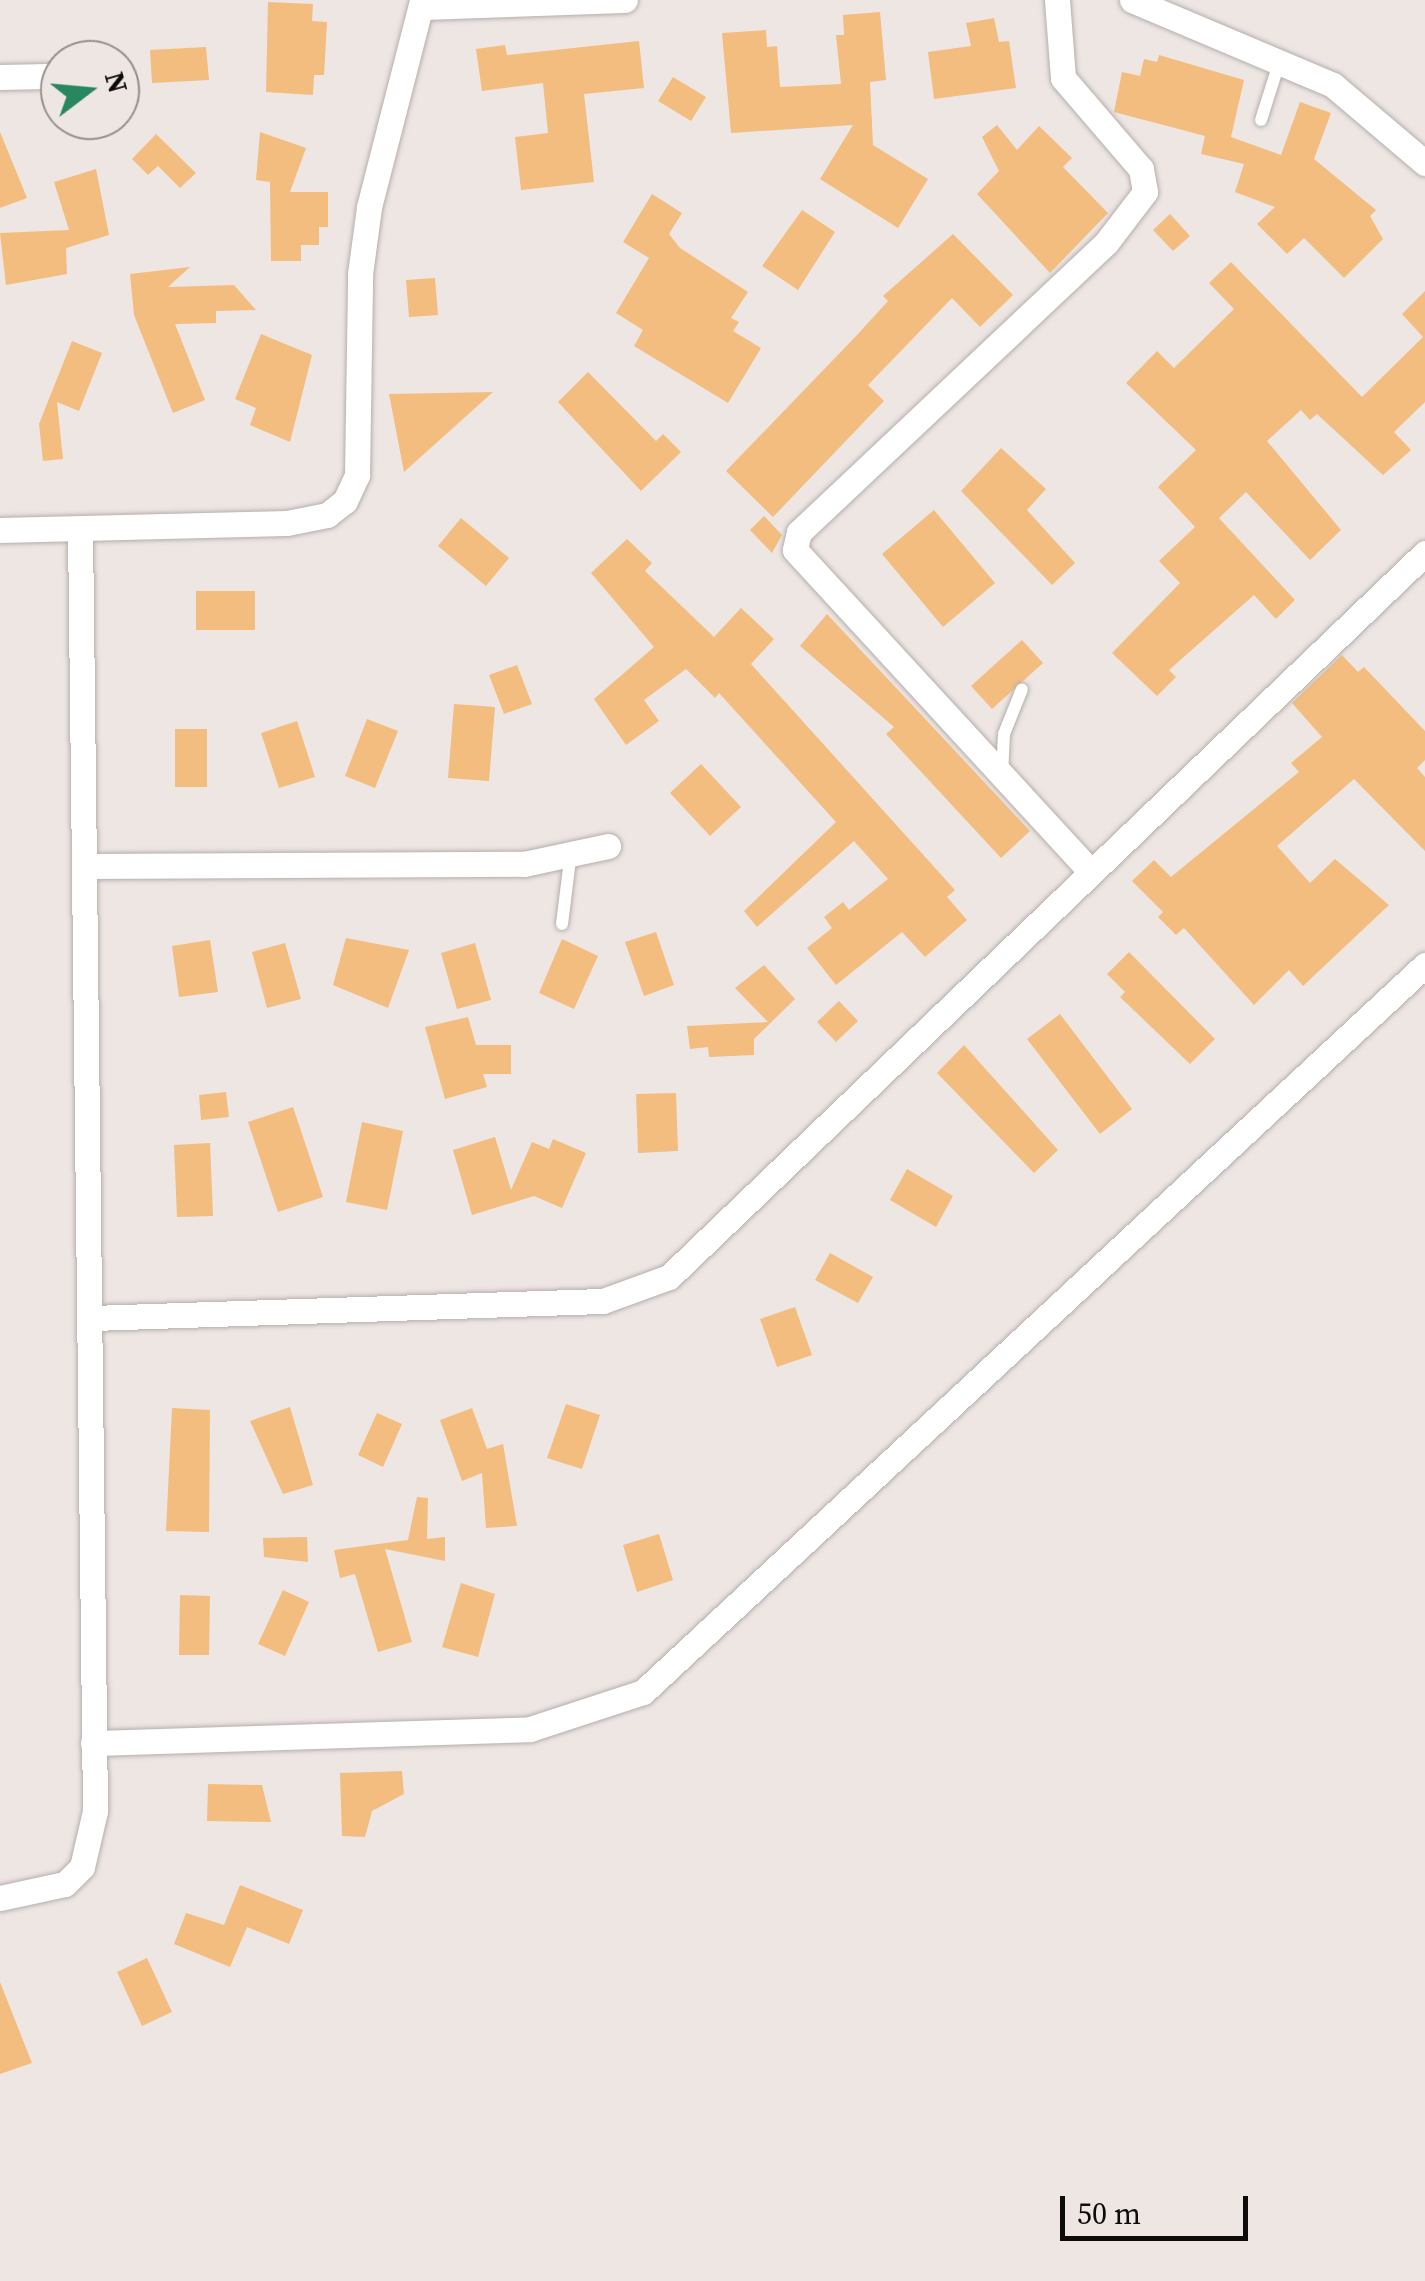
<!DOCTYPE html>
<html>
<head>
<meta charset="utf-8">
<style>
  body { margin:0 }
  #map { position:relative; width:1425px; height:2281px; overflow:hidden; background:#ede6e3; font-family:"Source Serif 4",serif }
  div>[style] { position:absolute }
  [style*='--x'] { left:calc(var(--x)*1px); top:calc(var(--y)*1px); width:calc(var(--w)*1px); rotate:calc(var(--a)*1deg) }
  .building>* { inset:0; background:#f3bd7f }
  .roads { filter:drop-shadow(0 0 2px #b5aeab) drop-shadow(0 0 2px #b5aeab) }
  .service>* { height:12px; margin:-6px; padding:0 6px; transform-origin:6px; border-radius:6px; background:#fff }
  .minor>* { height:25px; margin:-12.5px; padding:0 12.5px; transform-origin:12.5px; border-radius:12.5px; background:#fff }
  span { translate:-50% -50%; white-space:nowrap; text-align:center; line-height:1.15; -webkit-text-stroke:8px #ede6e3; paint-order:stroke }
  .north { position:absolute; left:40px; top:40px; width:100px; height:100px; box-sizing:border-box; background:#ede6e3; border:2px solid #948f8d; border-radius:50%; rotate:74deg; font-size:28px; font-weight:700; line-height:40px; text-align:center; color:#0e0c0b }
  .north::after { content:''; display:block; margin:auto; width:35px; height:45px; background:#28875f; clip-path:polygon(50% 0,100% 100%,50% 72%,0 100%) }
  .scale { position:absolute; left:1060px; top:2196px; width:188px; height:45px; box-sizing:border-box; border:5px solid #0e0c0b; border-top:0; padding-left:12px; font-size:30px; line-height:35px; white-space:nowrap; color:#0e0c0b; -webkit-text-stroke:8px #ede6e3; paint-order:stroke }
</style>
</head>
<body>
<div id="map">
  <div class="building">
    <i style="clip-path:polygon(268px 2px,313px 4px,312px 21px,327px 22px,324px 75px,314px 75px,313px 95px,266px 92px)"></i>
    <i style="clip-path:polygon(880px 12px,886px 80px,870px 82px,873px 145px,928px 179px,898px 228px,820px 179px,853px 125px,731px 133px,722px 33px,766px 30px,767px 47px,777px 46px,780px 87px,841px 84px,836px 35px,844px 35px,843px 15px)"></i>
    <i style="clip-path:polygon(994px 18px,999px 42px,1009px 41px,1016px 88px,934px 99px,928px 52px,971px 46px,966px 23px)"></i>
    <i style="clip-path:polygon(639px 41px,644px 88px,584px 94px,594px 182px,521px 190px,515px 137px,548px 133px,543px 83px,482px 91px,476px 49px,505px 45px,507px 55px)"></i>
    <i style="clip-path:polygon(206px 47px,209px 80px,152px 83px,150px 50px)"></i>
    <i style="clip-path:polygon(1159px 55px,1244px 80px,1231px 137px,1281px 155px,1300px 102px,1331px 113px,1314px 159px,1376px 210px,1370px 216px,1383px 239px,1344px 278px,1304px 238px,1287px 254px,1257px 224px,1275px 207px,1235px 192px,1244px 164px,1201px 154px,1205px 136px,1114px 112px,1122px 72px,1140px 76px,1144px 59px,1157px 62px)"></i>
    <i style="clip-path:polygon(673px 77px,706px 97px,691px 121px,658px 101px)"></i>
    <i style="clip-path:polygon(997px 125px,1017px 150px,1039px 126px,1072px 158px,1063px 167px,1108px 213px,1050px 273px,977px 194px,999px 171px,982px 137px)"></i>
    <i style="clip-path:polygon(0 132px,27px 198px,0 208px)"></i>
    <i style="clip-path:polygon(260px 132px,306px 148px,290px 192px,328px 192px,328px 227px,319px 227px,319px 245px,301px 245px,301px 261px,271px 261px,270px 182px,256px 180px)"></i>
    <i style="clip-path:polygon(156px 134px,196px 173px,180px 188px,158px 166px,148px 175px,132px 159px)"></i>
    <i style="clip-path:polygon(96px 169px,109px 235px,66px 248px,67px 274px,6px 285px,0 233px,69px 230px,54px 182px)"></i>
    <i style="clip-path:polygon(652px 194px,682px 213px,669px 234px,680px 248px,748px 292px,731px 318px,739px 322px,733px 331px,761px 348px,728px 403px,634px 346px,643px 330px,616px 313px,649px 258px,623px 242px)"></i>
    <i style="clip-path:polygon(802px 210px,835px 232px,798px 290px,762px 266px)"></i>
    <i style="clip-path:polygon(1170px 214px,1190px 236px,1173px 251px,1153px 230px)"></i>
    <i style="clip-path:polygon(953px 234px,1013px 295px,980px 327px,952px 298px,868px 385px,884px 401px,773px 517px,726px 471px,858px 334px,888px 301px,883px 296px)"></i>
    <i style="clip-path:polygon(1231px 262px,1362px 397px,1423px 337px,1402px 314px,1425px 291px,1425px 402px,1394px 432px,1411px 450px,1383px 475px,1317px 414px,1310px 420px,1301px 410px,1267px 441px,1341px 530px,1310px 560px,1246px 492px,1219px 518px,1295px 600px,1276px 619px,1254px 595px,1169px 670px,1176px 677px,1157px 696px,1112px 653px,1180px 583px,1159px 561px,1195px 527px,1158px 487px,1196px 450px,1126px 383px,1157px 351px,1174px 368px,1234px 309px,1209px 283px)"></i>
    <i style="clip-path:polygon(190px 267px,168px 287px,234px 285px,256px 310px,216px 311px,216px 323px,175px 324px,205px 400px,173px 413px,134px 315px,130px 274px)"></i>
    <i style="clip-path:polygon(435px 278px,438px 315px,409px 317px,406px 280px)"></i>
    <i style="clip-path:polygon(261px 334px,312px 355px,290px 442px,250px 425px,256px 408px,235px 399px)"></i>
    <i style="clip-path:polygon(72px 341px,102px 353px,79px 411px,57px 402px,63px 459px,43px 461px,39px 424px)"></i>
    <i style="clip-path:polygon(588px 372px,656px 441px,663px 434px,681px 452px,641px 491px,558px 402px)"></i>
    <i style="clip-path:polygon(493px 392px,404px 472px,389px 394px)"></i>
    <i style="clip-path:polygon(1001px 448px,1046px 489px,1027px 510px,1075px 563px,1052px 585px,961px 491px)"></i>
    <i style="clip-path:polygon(934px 510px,995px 583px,943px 627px,882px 554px)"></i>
    <i style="clip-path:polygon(764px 516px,782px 535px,772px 553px,750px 530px)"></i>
    <i style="clip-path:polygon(461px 518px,509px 558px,486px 586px,438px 546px)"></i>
    <i style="clip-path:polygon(627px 539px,652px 563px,645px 571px,714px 637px,741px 608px,774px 639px,751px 664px,955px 890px,947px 897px,967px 920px,925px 957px,902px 932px,836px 985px,807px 948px,832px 928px,824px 917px,843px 902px,849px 910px,888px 879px,854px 841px,757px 927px,744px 911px,836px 822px,719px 693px,715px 698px,686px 669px,644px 700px,659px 721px,626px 745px,594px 699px,654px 647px,591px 573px)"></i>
    <i style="clip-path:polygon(196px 591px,255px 591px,255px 630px,196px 630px)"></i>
    <i style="clip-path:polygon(827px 614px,1030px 831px,1001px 858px,886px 734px,894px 727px,800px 646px)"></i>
    <i style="clip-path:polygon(1022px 640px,1043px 663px,992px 709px,971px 686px)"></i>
    <i style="clip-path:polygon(1342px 655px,1358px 672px,1364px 667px,1425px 731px,1425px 760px,1417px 768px,1425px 777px,1425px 851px,1354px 779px,1277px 846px,1310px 883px,1335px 859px,1389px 905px,1303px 986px,1289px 970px,1254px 1005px,1184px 928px,1176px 935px,1158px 917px,1163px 912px,1132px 881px,1154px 860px,1171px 877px,1299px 772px,1291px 763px,1322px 737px,1292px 703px)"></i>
    <i style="clip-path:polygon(517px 665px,532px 704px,504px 714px,489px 675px)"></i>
    <i style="clip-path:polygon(454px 704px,495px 707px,489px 781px,448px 778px)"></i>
    <i style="clip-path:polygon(367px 719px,398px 731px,375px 788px,345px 776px)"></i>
    <i style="clip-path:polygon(297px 721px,315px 777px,279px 788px,261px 733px)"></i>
    <i style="clip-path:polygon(175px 729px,207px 729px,207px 787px,175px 787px)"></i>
    <i style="clip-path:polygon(701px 764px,741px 807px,710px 836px,670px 793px)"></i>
    <i style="clip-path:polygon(656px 932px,674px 985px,644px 996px,625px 942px)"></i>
    <i style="clip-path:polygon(346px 938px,409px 950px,388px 1008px,333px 985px)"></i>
    <i style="clip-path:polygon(562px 939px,598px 956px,574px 1009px,539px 993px)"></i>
    <i style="clip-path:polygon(210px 940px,218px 992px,179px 997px,172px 946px)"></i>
    <i style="clip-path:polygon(285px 943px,301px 999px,267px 1008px,252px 952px)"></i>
    <i style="clip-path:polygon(475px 943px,491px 1000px,457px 1009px,441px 953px)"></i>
    <i style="clip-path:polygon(1129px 952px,1215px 1039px,1190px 1064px,1120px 997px,1125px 992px,1107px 974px)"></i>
    <i style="clip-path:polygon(764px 965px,795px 999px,754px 1039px,754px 1055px,709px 1057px,708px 1047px,690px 1049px,687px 1026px,768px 1022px,735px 988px)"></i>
    <i style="clip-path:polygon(839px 1001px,858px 1021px,836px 1042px,817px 1022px)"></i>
    <i style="clip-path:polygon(1060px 1014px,1132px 1109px,1100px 1134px,1027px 1039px)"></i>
    <i style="clip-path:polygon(468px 1017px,476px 1045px,511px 1045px,511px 1074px,483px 1074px,487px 1087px,445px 1099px,425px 1027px)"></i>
    <i style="clip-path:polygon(964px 1045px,1058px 1150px,1034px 1173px,937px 1073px)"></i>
    <i style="clip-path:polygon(226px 1092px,229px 1117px,201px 1120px,199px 1095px)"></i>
    <i style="clip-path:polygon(676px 1093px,678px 1151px,638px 1153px,636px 1094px)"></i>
    <i style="clip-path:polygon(293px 1107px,323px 1197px,278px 1212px,248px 1122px)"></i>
    <i style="clip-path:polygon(362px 1122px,403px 1131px,387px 1210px,346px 1202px)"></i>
    <i style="clip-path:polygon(495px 1137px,511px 1190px,532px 1142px,549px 1149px,553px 1139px,586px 1153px,562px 1208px,534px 1196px,472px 1215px,453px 1150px)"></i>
    <i style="clip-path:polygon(210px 1143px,213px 1216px,177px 1217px,174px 1145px)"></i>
    <i style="clip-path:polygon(907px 1169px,953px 1196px,936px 1227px,890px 1200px)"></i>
    <i style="clip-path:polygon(830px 1253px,873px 1277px,858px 1303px,815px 1280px)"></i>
    <i style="clip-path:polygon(795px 1307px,812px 1355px,777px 1367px,760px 1319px)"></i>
    <i style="clip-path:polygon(566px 1404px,600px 1415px,582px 1469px,547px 1458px)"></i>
    <i style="clip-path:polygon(290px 1407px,313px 1485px,283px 1494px,250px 1421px)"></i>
    <i style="clip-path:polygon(172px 1408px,210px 1410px,209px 1532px,166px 1531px)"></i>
    <i style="clip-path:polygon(472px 1408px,487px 1449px,503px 1444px,517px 1526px,486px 1528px,482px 1473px,462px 1481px,440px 1420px)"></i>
    <i style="clip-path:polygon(377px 1413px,402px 1424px,383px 1467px,358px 1455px)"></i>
    <i style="clip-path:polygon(417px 1497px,428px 1498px,427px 1539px,445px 1537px,445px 1561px,385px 1549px,412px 1642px,378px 1652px,355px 1574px,340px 1578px,334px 1550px,408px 1540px)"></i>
    <i style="clip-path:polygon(659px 1534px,673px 1580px,637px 1592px,623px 1545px)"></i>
    <i style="clip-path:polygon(307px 1537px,308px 1562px,264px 1557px,263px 1538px)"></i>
    <i style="clip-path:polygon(461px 1583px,495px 1594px,478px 1657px,442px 1647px)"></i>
    <i style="clip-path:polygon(283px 1590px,309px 1602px,285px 1656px,258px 1644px)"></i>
    <i style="clip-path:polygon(180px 1595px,210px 1596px,209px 1655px,179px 1655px)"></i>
    <i style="clip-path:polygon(402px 1771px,404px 1794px,372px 1811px,365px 1837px,342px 1836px,340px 1773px)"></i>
    <i style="clip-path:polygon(208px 1784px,262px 1785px,271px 1822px,207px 1821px)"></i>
    <i style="clip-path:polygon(240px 1885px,303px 1910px,289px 1944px,247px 1927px,230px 1967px,174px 1944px,186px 1913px,224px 1925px)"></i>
    <i style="clip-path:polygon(147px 1958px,172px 2012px,142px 2026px,117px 1972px)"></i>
    <i style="clip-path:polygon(0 1982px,32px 2063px,0 2074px)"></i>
  </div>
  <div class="roads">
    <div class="service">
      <i style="--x:1261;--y:120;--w:63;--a:-72.4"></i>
      <i style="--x:1002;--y:775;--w:41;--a:-87.2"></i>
      <i style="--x:1004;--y:734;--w:48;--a:-68.2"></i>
      <i style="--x:562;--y:924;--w:64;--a:-82.9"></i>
    </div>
    <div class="minor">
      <i style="--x:1057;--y:0;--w:78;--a:85.6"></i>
      <i style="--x:1063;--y:78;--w:120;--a:49.4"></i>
      <i style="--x:1141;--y:169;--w:23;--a:80"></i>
      <i style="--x:1145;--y:192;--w:64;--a:127.4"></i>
      <i style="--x:1106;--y:243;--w:422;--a:136.7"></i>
      <i style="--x:799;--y:532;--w:18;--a:103"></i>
      <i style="--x:795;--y:550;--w:436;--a:47.4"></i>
      <i style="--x:1132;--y:0;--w:218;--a:22.9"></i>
      <i style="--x:1333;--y:85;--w:121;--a:40.3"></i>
      <i style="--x:422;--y:7;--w:203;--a:-2"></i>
      <i style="--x:0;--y:77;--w:48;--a:-1.2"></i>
      <i style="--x:0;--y:530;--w:287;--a:-1.4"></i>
      <i style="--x:287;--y:523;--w:41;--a:-11.3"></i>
      <i style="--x:327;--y:515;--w:23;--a:-38"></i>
      <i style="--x:345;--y:501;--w:29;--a:-65"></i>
      <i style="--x:357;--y:475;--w:201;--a:-89.1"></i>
      <i style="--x:360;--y:274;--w:68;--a:-82.3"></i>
      <i style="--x:369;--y:207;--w:214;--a:-75.6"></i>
      <i style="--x:87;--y:866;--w:437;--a:-0.3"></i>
      <i style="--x:524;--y:864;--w:86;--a:-12.1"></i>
      <i style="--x:92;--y:1318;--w:511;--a:-1.91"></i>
      <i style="--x:603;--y:1301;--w:70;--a:-20"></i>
      <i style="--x:669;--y:1277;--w:1047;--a:-43.76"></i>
      <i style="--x:93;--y:1743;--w:437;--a:-1.8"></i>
      <i style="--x:530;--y:1729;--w:119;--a:-18.1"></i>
      <i style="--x:643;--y:1692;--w:1068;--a:-42.91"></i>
      <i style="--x:0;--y:1898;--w:66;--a:-12.2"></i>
      <i style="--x:65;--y:1884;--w:24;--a:-45"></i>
      <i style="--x:82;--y:1867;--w:57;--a:-76.9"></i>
      <i style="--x:95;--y:1811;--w:1281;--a:-90.67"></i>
    </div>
  </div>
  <div class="north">N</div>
  <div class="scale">50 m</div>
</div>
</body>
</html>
